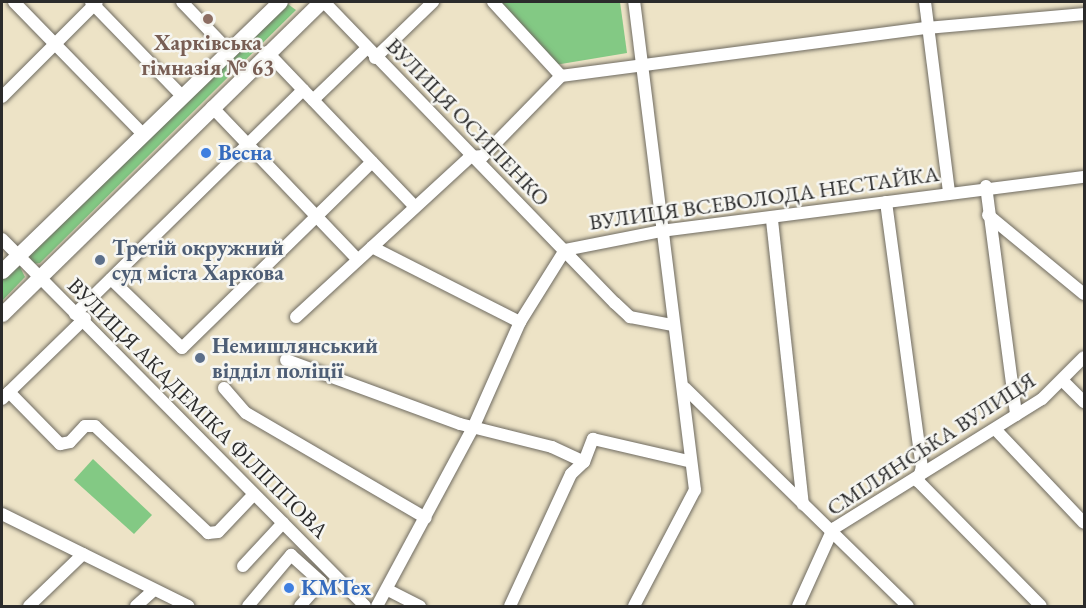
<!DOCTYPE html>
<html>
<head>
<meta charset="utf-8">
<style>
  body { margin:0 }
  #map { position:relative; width:1086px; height:608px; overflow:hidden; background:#ede3c6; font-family:"EB Garamond",serif }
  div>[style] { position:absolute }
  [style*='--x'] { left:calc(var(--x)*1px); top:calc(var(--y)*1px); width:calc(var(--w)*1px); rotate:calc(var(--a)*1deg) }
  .green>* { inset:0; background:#83c984 }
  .roads { filter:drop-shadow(0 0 2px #6f6b61) drop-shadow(0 0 2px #6f6b61) }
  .minor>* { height:12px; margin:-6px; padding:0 6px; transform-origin:6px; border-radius:6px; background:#fff }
  .major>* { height:15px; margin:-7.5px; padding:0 7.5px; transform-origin:7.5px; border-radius:7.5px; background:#fff }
  .dots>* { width:16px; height:16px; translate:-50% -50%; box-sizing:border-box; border:3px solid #f6f6f2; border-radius:50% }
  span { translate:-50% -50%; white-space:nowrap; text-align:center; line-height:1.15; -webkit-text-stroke:5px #f6f6f2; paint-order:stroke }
  .education-label { font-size:22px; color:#785e54; font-weight:700 }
  .street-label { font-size:22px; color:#2b2b2b }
  .shop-label { font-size:22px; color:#366cbe; font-weight:700 }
  .left { translate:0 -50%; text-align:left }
  .service-label { font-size:22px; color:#4e5e75; font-weight:700 }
  .frame { position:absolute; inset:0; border:3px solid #2b2b2b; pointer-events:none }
</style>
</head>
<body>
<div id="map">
  <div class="green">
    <i style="clip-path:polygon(285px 2px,296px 10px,40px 263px,33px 264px,28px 254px)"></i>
    <i style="clip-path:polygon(499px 2px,620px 2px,627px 53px,555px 65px)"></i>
    <i style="clip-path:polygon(19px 265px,25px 277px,2px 301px,2px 279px)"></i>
    <i style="clip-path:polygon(93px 459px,152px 515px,134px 534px,74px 480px)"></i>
  </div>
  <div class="roads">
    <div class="minor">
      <i style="--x:14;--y:2;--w:185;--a:45.7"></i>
      <i style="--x:91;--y:2;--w:131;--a:45.9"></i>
      <i style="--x:182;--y:2;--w:68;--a:46.2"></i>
      <i style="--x:324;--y:2;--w:419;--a:46"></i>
      <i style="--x:615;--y:303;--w:21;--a:43"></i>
      <i style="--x:630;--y:317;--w:43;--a:10.8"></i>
      <i style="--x:493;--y:2;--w:100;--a:47.4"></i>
      <i style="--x:925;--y:2;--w:192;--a:82.8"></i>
      <i style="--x:267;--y:52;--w:214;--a:46.3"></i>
      <i style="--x:375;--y:58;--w:81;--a:-44"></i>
      <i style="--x:2;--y:97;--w:134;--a:-45"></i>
      <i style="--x:313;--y:100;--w:75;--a:-43.9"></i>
      <i style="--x:212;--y:107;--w:211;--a:46.3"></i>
      <i style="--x:986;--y:186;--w:231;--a:82.5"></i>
      <i style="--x:886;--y:202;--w:267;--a:82.3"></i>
      <i style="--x:922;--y:467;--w:15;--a:106"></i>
      <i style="--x:918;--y:481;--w:175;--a:45.5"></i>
      <i style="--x:988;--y:215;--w:124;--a:39.5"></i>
      <i style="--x:772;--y:220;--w:286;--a:83.8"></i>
      <i style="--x:2;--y:239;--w:516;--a:45.31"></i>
      <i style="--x:372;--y:247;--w:166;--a:26.9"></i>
      <i style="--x:111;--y:279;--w:99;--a:44.2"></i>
      <i style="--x:182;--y:348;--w:266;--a:-44.4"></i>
      <i style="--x:75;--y:314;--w:320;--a:-44.5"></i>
      <i style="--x:296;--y:317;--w:236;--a:-42.6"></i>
      <i style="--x:470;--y:157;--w:13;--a:-4"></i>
      <i style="--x:483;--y:156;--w:112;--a:-45.7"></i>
      <i style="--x:561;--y:76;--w:369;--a:-7.5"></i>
      <i style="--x:927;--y:28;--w:158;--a:-5.1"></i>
      <i style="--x:286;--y:360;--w:185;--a:20.2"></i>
      <i style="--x:460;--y:424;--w:95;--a:14"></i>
      <i style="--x:552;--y:447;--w:35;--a:25"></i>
      <i style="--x:584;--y:462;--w:25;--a:-69"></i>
      <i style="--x:593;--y:439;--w:98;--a:13"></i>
      <i style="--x:1063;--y:381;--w:30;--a:45"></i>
      <i style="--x:224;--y:388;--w:33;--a:49"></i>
      <i style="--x:246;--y:413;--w:208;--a:30.3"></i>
      <i style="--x:685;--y:388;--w:312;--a:44.4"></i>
      <i style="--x:9;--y:392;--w:106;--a:-44.2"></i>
      <i style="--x:2;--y:399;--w:10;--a:-45"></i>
      <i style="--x:9;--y:392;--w:73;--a:45.6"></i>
      <i style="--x:60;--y:444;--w:10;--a:-11"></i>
      <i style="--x:70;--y:442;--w:22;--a:-47"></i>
      <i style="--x:85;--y:426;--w:10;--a:0"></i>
      <i style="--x:95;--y:426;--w:156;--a:43.4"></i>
      <i style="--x:208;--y:533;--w:10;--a:-6"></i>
      <i style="--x:218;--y:532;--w:52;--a:-46.5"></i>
      <i style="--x:995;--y:429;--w:129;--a:46.6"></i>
      <i style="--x:2;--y:514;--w:208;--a:26.3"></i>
      <i style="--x:243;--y:566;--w:59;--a:-47.1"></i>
      <i style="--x:388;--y:590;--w:36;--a:27"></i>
      <i style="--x:29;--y:606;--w:75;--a:-43.9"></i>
      <i style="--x:136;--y:606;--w:24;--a:-42"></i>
      <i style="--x:248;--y:606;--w:67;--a:-49.9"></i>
      <i style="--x:291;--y:555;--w:40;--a:42"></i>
      <i style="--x:321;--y:582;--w:32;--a:131"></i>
      <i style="--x:377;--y:606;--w:202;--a:-61.7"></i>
      <i style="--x:473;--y:428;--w:116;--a:-66.1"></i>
      <i style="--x:520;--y:322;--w:85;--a:-58"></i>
      <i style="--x:565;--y:250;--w:98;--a:-11.2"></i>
      <i style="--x:661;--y:231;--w:426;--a:-7.3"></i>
      <i style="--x:510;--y:606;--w:145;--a:-65.2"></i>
      <i style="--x:571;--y:474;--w:18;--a:-43"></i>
      <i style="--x:634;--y:606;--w:131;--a:-62.3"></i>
      <i style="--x:695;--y:490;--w:492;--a:-97.1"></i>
      <i style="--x:798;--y:606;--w:85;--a:-65.6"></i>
      <i style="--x:833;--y:529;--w:246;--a:-31.9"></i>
      <i style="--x:1042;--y:399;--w:59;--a:-45"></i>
    </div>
    <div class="major">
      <i style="--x:2;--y:271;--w:387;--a:-44.1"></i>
      <i style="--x:2;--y:314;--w:446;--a:-44.4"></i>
    </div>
  </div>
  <div class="dots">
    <i style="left:208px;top:19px;background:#8d6e63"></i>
    <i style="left:206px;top:153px;background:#3f7fe0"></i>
    <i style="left:100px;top:260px;background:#5c6f8a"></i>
    <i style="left:200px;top:358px;background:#5c6f8a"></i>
    <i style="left:289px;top:588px;background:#3f7fe0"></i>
  </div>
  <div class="education-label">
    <span style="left:208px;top:55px">Харківська<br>гімназія № 63</span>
  </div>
  <div class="street-label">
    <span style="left:468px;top:122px;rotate:46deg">ВУЛИЦЯ ОСИПЕНКО</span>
    <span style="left:764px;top:198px;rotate:-8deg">ВУЛИЦЯ ВСЕВОЛОДА НЕСТАЙКА</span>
    <span style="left:198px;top:408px;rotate:45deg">ВУЛИЦЯ АКАДЕМІКА ФІЛІППОВА</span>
    <span style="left:931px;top:444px;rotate:-33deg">СМІЛЯНСЬКА ВУЛИЦЯ</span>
  </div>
  <div class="shop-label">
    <span class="left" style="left:218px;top:153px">Весна</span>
    <span class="left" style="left:301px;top:588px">KMTex</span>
  </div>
  <div class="service-label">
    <span class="left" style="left:112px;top:260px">Третій окружний<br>суд міста Харкова</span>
    <span class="left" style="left:212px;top:358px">Немишлянський<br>відділ поліції</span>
  </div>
  <div class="frame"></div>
</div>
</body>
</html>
